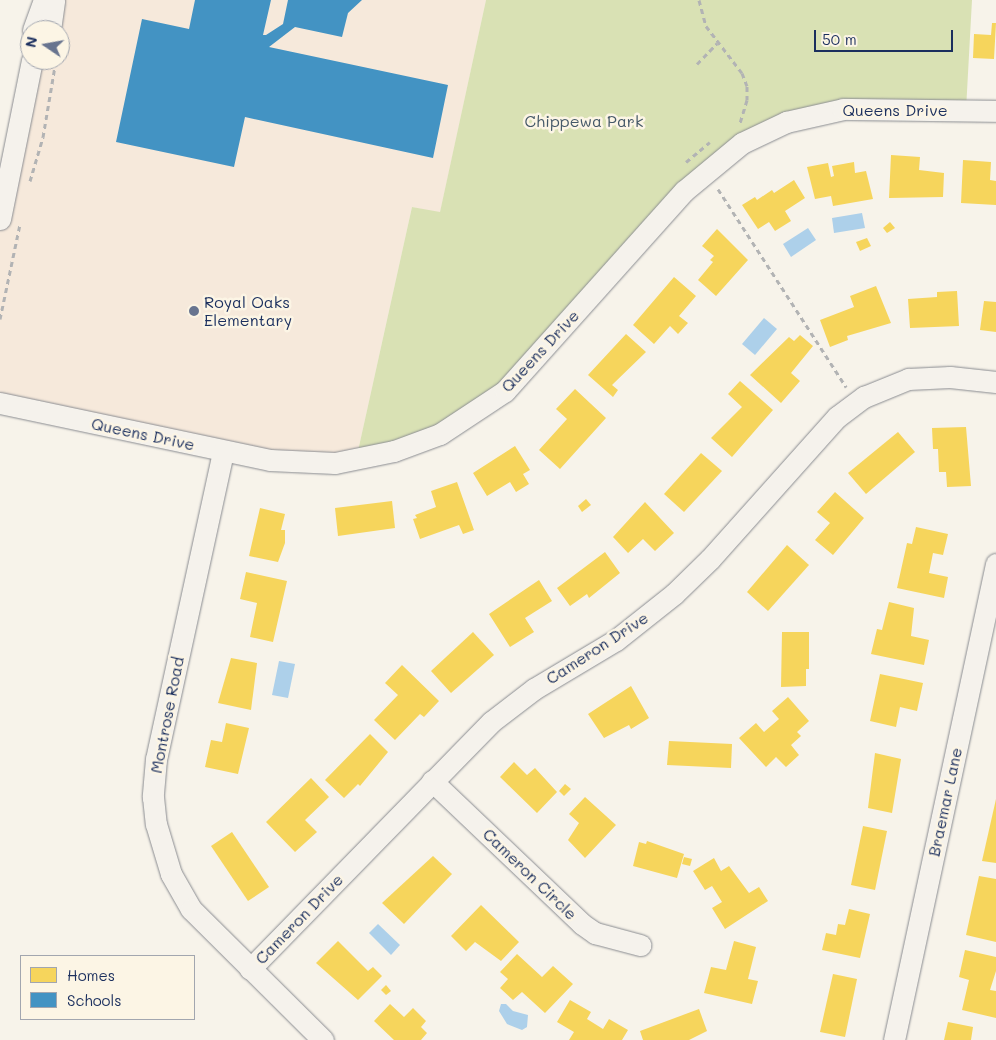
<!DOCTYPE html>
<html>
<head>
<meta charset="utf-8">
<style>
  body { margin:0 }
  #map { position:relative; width:996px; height:1040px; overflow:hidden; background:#f7f3ea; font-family:Mali,sans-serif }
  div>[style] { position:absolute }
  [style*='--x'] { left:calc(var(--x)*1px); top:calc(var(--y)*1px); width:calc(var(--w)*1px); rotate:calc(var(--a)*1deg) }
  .built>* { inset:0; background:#f6e9db }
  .green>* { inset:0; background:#d9e1b4 }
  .water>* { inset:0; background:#add0ea }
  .homes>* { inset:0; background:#f6d55c }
  .schools>* { inset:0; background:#4393c3 }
  .path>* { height:3px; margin-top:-1.5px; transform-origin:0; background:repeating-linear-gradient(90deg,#b2b3b4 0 5px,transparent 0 9px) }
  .roads { filter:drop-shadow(0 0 1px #8a8c91) drop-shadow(0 0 1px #8a8c91) }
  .minor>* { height:21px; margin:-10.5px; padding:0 10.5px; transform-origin:10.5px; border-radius:10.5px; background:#f5f2ec }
  .dots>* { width:14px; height:14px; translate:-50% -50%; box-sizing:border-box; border:2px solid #fcf5e5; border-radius:50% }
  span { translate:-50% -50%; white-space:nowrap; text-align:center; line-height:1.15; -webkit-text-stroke:5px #fcf5e5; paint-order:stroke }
  .street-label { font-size:16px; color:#1b2f5e }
  .park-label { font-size:16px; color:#445868 }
  .poi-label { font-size:16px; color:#1b2f5e }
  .left { translate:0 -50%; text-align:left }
  .legend { position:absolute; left:20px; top:955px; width:175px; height:65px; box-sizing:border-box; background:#fcf5e5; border:1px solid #a2a6af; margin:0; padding:6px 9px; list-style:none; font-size:15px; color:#1b2f5e }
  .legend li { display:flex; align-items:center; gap:10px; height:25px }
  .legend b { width:25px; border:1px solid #a2a6af }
  .north { position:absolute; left:20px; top:20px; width:50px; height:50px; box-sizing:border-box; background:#fcf5e5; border:1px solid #a2a6af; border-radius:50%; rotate:282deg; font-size:14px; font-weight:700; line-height:20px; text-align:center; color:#1b2f5e }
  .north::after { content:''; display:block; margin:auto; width:18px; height:22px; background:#68748f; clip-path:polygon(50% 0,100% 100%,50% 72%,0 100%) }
  .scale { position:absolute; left:814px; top:30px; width:139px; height:22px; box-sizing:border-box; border:2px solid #1b2f5e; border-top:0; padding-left:6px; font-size:15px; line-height:18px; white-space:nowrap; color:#1b2f5e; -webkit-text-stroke:4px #fcf5e5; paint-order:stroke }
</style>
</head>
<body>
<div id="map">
  <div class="built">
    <i style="clip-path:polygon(54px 0,486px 0,440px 213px,412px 207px,356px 460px,335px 463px,0 403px,0 219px,35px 60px,60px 60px,60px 30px)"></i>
  </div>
  <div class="green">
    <i style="clip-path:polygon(486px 0,972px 0,966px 110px,873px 107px,742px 143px,490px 402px,356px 460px,412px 207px,440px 212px)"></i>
  </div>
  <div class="water">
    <i style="clip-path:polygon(862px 213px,865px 228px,834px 233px,832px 218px)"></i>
    <i style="clip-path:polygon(808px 228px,816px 240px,791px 257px,783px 244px)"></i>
    <i style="clip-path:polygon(764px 318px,777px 329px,755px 355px,742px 344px)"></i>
    <i style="clip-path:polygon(279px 661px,295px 664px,288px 698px,272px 695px)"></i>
    <i style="clip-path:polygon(378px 924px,400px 945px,391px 955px,369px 933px)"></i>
    <i style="clip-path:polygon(501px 1004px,506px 1004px,513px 1011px,528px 1015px,527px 1027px,522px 1030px,507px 1024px,499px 1011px)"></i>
  </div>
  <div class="homes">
    <i style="clip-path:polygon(992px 23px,996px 23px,994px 59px,973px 58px,974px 34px,991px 35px)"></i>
    <i style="clip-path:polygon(891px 155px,920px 157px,919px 170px,944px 173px,943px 197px,889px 198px)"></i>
    <i style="clip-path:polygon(963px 160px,991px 162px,990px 180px,996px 181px,996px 205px,961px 203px)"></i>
    <i style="clip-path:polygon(854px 162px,855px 173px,866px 171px,873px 199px,833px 206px,831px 196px,815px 199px,807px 167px,828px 163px,831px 177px,834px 176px,832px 166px)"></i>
    <i style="clip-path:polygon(794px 180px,805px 198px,785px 211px,791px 221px,775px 231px,769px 222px,758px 229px,742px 205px,755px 197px,757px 200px,772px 190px,774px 193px)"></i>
    <i style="clip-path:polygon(890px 222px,895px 228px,887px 233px,883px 228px)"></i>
    <i style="clip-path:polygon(717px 229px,748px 260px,716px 296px,698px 280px,713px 262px,710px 260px,714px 256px,702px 246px)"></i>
    <i style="clip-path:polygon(867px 238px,871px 246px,860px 251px,856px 242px)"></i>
    <i style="clip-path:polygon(674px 277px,696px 296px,679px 316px,688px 323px,678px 334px,670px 326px,654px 344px,633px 325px)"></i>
    <i style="clip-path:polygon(876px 286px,891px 323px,847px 336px,848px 340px,830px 347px,820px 320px,854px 307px,850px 296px)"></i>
    <i style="clip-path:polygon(957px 291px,959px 326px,910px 328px,908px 299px,937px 297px,937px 292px)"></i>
    <i style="clip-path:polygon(984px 301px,996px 302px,996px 332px,980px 330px)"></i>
    <i style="clip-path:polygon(626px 334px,646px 352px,612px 385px,618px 390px,613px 397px,588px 375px)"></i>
    <i style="clip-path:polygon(800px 335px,813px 346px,791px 373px,800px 381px,781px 403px,750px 375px,789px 337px,794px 341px)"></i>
    <i style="clip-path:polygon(740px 381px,773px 410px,732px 457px,711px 438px,742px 407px,728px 394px)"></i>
    <i style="clip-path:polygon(575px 389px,606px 418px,560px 469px,539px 450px,567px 419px,556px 409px)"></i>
    <i style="clip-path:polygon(966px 427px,971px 486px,947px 487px,946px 472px,939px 472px,938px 449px,933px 449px,932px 428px)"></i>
    <i style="clip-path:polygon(898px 432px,915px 452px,866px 494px,848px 473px)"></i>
    <i style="clip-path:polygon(515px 446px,530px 470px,523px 474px,529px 484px,516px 492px,510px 482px,487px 496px,473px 473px)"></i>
    <i style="clip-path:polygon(701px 453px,722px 471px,684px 512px,664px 494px)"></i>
    <i style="clip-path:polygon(457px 482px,474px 530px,463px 534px,459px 525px,420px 539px,413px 519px,417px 518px,415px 515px,436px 507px,431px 491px)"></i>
    <i style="clip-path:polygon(835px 492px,864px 518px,833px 555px,815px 540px,830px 523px,817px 512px)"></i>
    <i style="clip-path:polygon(586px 499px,591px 505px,582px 512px,578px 506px)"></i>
    <i style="clip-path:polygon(392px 501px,395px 528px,338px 536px,335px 508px)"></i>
    <i style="clip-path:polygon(645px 502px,674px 533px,655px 551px,643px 539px,628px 553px,613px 537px)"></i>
    <i style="clip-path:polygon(260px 508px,285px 514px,281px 530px,285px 530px,285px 543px,278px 562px,249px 556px)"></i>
    <i style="clip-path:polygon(916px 527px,948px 534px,943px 555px,933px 553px,929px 573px,948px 577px,944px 598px,897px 588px,907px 543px,912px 544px)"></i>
    <i style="clip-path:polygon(787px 545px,809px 565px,768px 611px,747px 592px)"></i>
    <i style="clip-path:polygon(605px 552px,620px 573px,589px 598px,587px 594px,570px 606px,557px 588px)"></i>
    <i style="clip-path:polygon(246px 572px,287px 581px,273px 642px,250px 637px,257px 603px,240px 599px)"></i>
    <i style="clip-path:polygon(539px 580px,552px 601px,525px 618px,534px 632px,510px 647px,489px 614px)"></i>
    <i style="clip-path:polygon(889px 602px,914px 608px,911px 636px,929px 640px,924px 665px,871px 654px,877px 629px,882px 630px)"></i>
    <i style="clip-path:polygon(473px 632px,494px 655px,451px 693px,431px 671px)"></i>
    <i style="clip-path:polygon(782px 632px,809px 632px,809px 669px,806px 669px,806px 686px,781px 687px)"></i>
    <i style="clip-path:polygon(231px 658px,257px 663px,251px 710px,218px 703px)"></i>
    <i style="clip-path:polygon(402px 665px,439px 701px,424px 717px,420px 714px,395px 740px,374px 720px,398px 695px,385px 683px)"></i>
    <i style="clip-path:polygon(880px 674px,923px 683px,917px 711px,900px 707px,896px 727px,870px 721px)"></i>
    <i style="clip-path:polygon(631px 686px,649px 718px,631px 729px,629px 725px,604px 738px,588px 714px)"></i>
    <i style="clip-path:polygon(788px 697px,809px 721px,797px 732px,801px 736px,791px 745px,799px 755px,786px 767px,776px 757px,766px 767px,739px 738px,756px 723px,764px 732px,779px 719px,772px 711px)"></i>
    <i style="clip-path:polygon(226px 723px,249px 728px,238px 774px,205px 767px,211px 740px,222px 742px)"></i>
    <i style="clip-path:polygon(370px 734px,388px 752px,360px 786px,358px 784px,344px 798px,325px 780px)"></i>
    <i style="clip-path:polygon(669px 741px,732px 744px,731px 768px,667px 765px)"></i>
    <i style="clip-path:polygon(875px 753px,901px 759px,892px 813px,868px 808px)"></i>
    <i style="clip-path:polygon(514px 762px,527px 775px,535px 768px,557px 792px,537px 813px,500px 777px)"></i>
    <i style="clip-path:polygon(311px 778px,329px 797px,305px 820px,317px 832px,295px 852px,266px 822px)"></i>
    <i style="clip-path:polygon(565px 784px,571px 789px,564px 796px,559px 791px)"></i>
    <i style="clip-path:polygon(585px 797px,616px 825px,585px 858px,568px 840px,579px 823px,569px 814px)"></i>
    <i style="clip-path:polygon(996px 799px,996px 863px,982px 861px)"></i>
    <i style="clip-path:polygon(863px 826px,887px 831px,875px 890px,851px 885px)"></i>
    <i style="clip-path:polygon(232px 832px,269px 887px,248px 901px,211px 846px)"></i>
    <i style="clip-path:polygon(647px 841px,684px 854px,677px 878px,633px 866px,639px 842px,646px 844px)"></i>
    <i style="clip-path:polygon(433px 856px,452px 874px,404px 924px,382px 903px)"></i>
    <i style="clip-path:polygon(684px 857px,692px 859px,690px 866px,682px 864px)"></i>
    <i style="clip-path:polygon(714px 858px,721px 871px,729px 866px,749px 893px,759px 887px,768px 901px,725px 929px,712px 908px,722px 902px,712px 886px,705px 890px,693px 871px)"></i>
    <i style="clip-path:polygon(979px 876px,996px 879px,996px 942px,966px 935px)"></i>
    <i style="clip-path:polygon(481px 905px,519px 942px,501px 961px,475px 942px,466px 951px,451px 936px)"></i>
    <i style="clip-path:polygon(849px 909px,870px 914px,860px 958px,822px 950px,826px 933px,836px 935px,838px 924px,845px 925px)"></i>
    <i style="clip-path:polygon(338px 941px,368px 971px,373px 967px,382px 976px,358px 1000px,316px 963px)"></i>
    <i style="clip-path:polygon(734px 941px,756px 947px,748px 979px,758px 981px,752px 1004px,704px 993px,711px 967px,726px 970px)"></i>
    <i style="clip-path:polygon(965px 950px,996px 957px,996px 971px,990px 990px,996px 991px,996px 1018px,962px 1010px,969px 980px,959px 977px)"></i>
    <i style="clip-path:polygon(517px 954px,542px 977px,553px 966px,573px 984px,545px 1013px,522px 992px,513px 1000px,500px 988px,508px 979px,500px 972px)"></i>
    <i style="clip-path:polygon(833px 974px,857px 979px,845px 1037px,820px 1032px)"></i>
    <i style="clip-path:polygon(386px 985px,391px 991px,386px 995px,381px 990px)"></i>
    <i style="clip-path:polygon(570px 1000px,591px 1012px,587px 1019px,603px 1029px,609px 1019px,628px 1030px,622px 1040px,569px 1040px,574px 1032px,557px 1022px)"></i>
    <i style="clip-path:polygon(390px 1004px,404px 1017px,413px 1008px,426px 1021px,421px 1027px,427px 1033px,421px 1040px,394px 1040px,374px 1021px)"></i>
    <i style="clip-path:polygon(699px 1009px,707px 1031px,689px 1040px,643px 1040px,640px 1031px)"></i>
    <i style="clip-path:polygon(948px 1022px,973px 1027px,971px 1040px,944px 1040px)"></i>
  </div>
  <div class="schools">
    <i style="clip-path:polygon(195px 0,271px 0,263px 35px,266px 35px,283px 24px,288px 0,362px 0,348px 13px,342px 37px,295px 27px,269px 47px,448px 85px,433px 158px,245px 117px,234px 167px,116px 142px,142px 19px,189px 29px)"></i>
  </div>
  <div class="path">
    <i style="--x:699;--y:0;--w:27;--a:75"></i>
    <i style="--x:706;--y:26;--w:59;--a:52.5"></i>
    <i style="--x:742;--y:73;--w:14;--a:69"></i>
    <i style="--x:747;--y:86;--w:14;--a:90"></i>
    <i style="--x:747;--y:100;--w:24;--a:107"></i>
    <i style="--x:697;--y:64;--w:29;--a:-46"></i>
    <i style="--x:686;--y:162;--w:31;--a:-40"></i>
    <i style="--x:30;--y:181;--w:46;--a:-73.5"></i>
    <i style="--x:43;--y:137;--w:78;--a:-80.4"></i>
    <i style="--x:718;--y:189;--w:236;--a:57.1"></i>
    <i style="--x:0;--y:319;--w:97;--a:-78.1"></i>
  </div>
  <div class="roads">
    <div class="minor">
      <i style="--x:33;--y:30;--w:32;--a:-70"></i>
      <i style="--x:50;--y:30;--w:30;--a:-82"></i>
      <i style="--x:0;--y:219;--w:162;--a:-78.6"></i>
      <i style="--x:0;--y:403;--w:276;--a:11.9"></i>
      <i style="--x:270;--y:460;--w:65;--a:2.6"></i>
      <i style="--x:335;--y:463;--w:60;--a:-11.5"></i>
      <i style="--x:394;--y:451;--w:49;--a:-20.3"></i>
      <i style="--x:440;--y:434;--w:78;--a:-33.5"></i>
      <i style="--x:505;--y:391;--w:268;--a:-48.2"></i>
      <i style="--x:684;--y:191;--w:75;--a:-39.6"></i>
      <i style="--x:742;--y:143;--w:49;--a:-25.5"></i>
      <i style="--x:786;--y:122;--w:58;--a:-12.8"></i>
      <i style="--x:843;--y:109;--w:153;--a:0.7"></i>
      <i style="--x:223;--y:452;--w:314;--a:102.3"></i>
      <i style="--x:156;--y:759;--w:38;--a:95"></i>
      <i style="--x:153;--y:797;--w:27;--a:84"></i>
      <i style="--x:156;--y:824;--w:52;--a:73.3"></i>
      <i style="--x:171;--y:874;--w:40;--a:60.3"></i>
      <i style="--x:191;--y:909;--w:186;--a:44.8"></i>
      <i style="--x:432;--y:781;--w:207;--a:43.6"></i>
      <i style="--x:582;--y:924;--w:16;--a:35"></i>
      <i style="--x:595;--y:933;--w:47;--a:14.9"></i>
      <i style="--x:250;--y:969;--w:345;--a:-45.7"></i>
      <i style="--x:491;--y:722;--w:54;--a:-37.5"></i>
      <i style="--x:534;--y:689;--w:96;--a:-30.9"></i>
      <i style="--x:616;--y:640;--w:74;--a:-38.4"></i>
      <i style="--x:674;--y:594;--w:50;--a:-44.2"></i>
      <i style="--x:710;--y:559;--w:191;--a:-48.2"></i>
      <i style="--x:837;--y:417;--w:34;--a:-37"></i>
      <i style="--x:864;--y:397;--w:48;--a:-22.2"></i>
      <i style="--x:908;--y:379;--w:42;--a:-2.7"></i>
      <i style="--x:950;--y:377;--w:46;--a:6.2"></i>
      <i style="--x:894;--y:1040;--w:487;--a:-77.9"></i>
    </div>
  </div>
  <div class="dots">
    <i style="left:194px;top:311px;background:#68748f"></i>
  </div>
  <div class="street-label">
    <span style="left:895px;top:110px">Queens Drive</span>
    <span style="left:540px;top:351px;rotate:-47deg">Queens Drive</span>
    <span style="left:143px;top:434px;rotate:12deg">Queens Drive</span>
    <span style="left:597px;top:648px;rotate:-33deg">Cameron Drive</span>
    <span style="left:167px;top:715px;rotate:-79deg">Montrose Road</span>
    <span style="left:945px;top:802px;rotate:-78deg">Braemar Lane</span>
    <span style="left:530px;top:874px;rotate:44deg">Cameron Circle</span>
    <span style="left:299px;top:919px;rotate:-46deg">Cameron Drive</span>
  </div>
  <div class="park-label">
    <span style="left:584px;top:121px">Chippewa Park</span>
  </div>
  <div class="poi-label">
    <span class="left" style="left:204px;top:311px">Royal Oaks<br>Elementary</span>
  </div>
  <ul class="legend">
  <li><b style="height:14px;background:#f6d55c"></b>Homes</li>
  <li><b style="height:14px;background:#4393c3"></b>Schools</li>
  </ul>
  <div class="north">N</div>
  <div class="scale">50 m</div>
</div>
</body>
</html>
